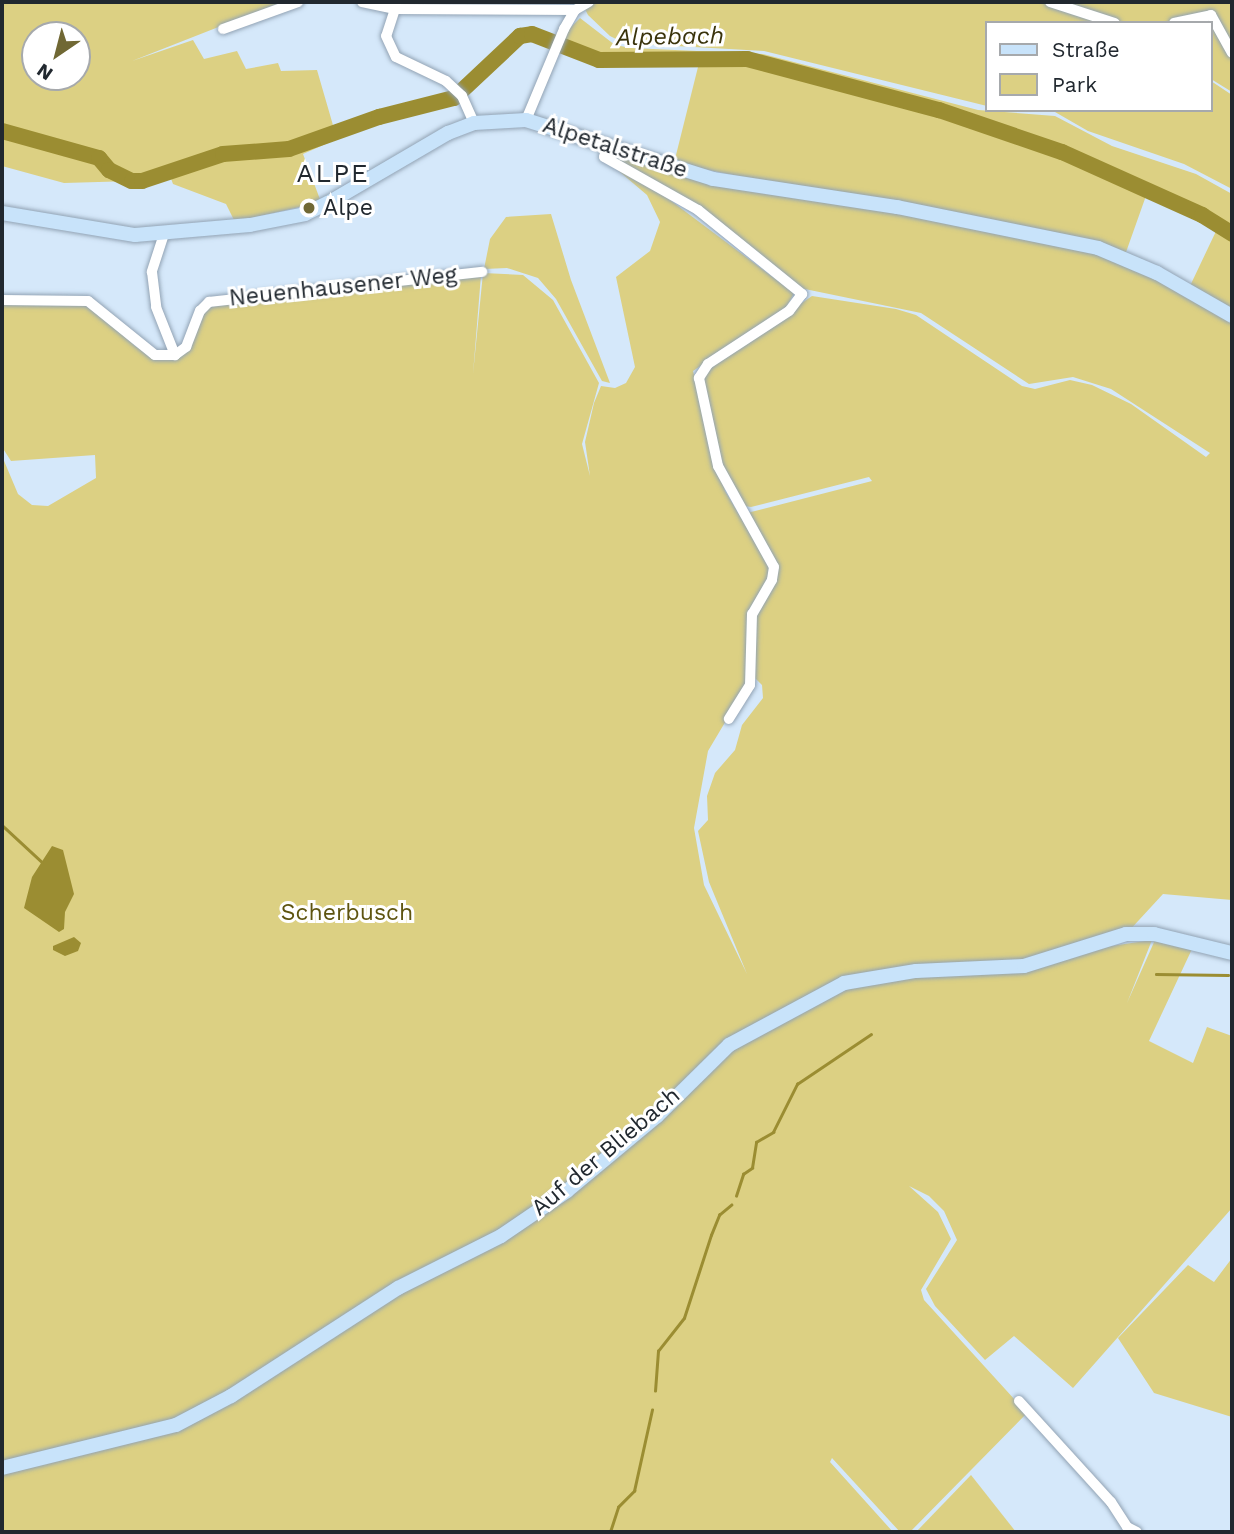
<!DOCTYPE html>
<html>
<head>
<meta charset="utf-8">
<style>
  body { margin:0 }
  #map { position:relative; width:1234px; height:1534px; overflow:hidden; background:#d5e8fa; font-family:"Work Sans",sans-serif }
  div>[style] { position:absolute }
  [style*='--x'] { left:calc(var(--x)*1px); top:calc(var(--y)*1px); width:calc(var(--w)*1px); rotate:calc(var(--a)*1deg) }
  .green>* { inset:0; background:#dcd083 }
  .water>* { inset:0; background:#9b8d32 }
  .stream>* { height:2.5px; margin:-1.25px; padding:0 1.25px; transform-origin:1.25px; border-radius:1.25px; background:#9b8d32 }
  .river>* { height:16px; margin:-8px; padding:0 8px; transform-origin:8px; border-radius:8px; background:#9b8d32 }
  .roads { filter:drop-shadow(0 0 2px #92a3b4) drop-shadow(0 0 2px #92a3b4) }
  .street>* { height:10px; margin:-5px; padding:0 5px; transform-origin:5px; border-radius:5px; background:#fff }
  .secondary>* { height:14px; margin:-7px; padding:0 7px; transform-origin:7px; border-radius:7px; background:#c8e3fa }
  .dots>* { width:19px; height:19px; translate:-50% -50%; box-sizing:border-box; border:4px solid #fff; border-radius:50% }
  span { translate:-50% -50%; white-space:nowrap; text-align:center; line-height:1.15; -webkit-text-stroke:6px #fff; paint-order:stroke }
  .street-label { font-size:23px; color:#21282f }
  .poi-label { font-size:23px; color:#21282f }
  .left { translate:0 -50%; text-align:left }
  .park-label { font-size:23px; color:#5e540f }
  .water-label { font-size:24px; color:#3a330c; font-style:italic }
  .quarter-label { font-size:26px; color:#21282f; letter-spacing:2px }
  .frame { position:absolute; inset:0; border:4px solid #21282f; pointer-events:none }
  .legend { position:absolute; left:985px; top:21px; width:228px; height:91px; box-sizing:border-box; background:#fff; border:2px solid #a6a9ac; margin:0; padding:9px 12px; list-style:none; font-size:21px; color:#21282f }
  .legend li { display:flex; align-items:center; gap:14px; height:35px }
  .legend b { width:35px; border:2px solid #a6a9ac }
  .north { position:absolute; left:21px; top:21px; width:70px; height:70px; box-sizing:border-box; background:#fff; border:2px solid #a6a9ac; border-radius:50%; rotate:215deg; font-size:19px; font-weight:700; line-height:28px; text-align:center; color:#21282f }
  .north::after { content:''; display:block; margin:auto; width:24px; height:32px; background:#706834; clip-path:polygon(50% 0,100% 100%,50% 72%,0 100%) }
</style>
</head>
<body>
<div id="map">
  <div class="green">
    <i style="clip-path:polygon(evenodd,2px 2px,282px 2px,132px 61px,193px 40px,204px 59px,237px 51px,246px 69px,278px 63px,281px 71px,317px 70px,337px 139px,303px 154px,321px 202px,235px 222px,226px 204px,173px 184px,169px 173px,133px 181px,64px 183px,2px 166px,2px 2px,35px 35px,77px 35px,77px 77px,35px 77px,35px 35px)"></i>
    <i style="clip-path:polygon(598px 2px,1232px 2px,1232px 92px,1211px 79px,1211px 23px,987px 23px,987px 106px,764px 51px,624px 43px,610px 36px,588px 15px,585px 9px)"></i>
    <i style="clip-path:polygon(580px 18px,615px 45px,631px 48px,763px 54px,978px 110px,1055px 116px,1112px 146px,1196px 174px,1232px 194px,1232px 311px,1190px 286px,1218px 227px,1147px 193px,1125px 255px,674px 163px,700px 59px,604px 58px,559px 51px,565px 33px)"></i>
    <i style="clip-path:polygon(1211px 81px,1232px 95px,1232px 189px,1184px 164px,1088px 131px,1055px 112px,1032px 110px,1211px 110px)"></i>
    <i style="clip-path:polygon(evenodd,613px 153px,704px 181px,919px 214px,1091px 252px,1158px 277px,1232px 322px,1232px 900px,1163px 894px,1127px 933px,1101px 941px,1104px 947px,1152px 940px,1127px 1003px,1155px 940px,1192px 949px,1149px 1041px,1193px 1063px,1207px 1027px,1232px 1036px,1232px 1208px,1073px 1388px,1014px 1336px,985px 1360px,935px 1306px,926px 1289px,957px 1240px,944px 1211px,929px 1196px,909px 1186px,938px 1212px,951px 1239px,921px 1290px,924px 1300px,1027px 1413px,910px 1532px,900px 1532px,832px 1458px,830px 1462px,893px 1532px,2px 1532px,2px 456px,18px 494px,32px 505px,48px 506px,96px 478px,95px 455px,11px 461px,2px 447px,2px 303px,87px 302px,135px 346px,154px 357px,176px 357px,189px 349px,207px 307px,481px 275px,473px 374px,483px 273px,523px 275px,553px 300px,599px 383px,582px 444px,590px 476px,585px 442px,594px 403px,601px 386px,615px 388px,626px 383px,635px 367px,616px 277px,650px 251px,660px 222px,647px 195px,614px 167px,654px 188px,794px 293px,786px 308px,693px 371px,725px 491px,770px 566px,769px 579px,750px 608px,749px 682px,708px 751px,694px 828px,704px 885px,747px 974px,709px 882px,698px 831px,708px 820px,707px 796px,715px 773px,735px 750px,742px 725px,763px 698px,762px 685px,753px 676px,752px 620px,772px 585px,776px 561px,747px 513px,872px 481px,869px 477px,751px 507px,739px 505px,717px 455px,702px 388px,705px 370px,812px 296px,896px 309px,916px 315px,1022px 386px,1035px 389px,1070px 380px,1092px 385px,1131px 404px,1206px 457px,1210px 453px,1111px 389px,1073px 377px,1029px 384px,921px 313px,800px 288px,710px 216px,612px 157px,613px 153px,868px 975px,871px 982px,828px 996px,821px 991px,846px 977px,868px 975px)"></i>
    <i style="clip-path:polygon(551px 214px,571px 280px,610px 383px,602px 381px,556px 299px,538px 278px,507px 268px,484px 269px,490px 239px,506px 217px)"></i>
    <i style="clip-path:polygon(1232px 1258px,1232px 1417px,1154px 1393px,1118px 1338px,1188px 1265px,1214px 1282px)"></i>
    <i style="clip-path:polygon(971px 1475px,1016px 1532px,916px 1532px)"></i>
  </div>
  <div class="water">
    <i style="clip-path:polygon(52px 846px,63px 850px,74px 894px,65px 912px,64px 929px,59px 932px,24px 908px,32px 877px)"></i>
    <i style="clip-path:polygon(74px 937px,81px 943px,78px 951px,65px 956px,53px 950px,53px 946px)"></i>
  </div>
  <div class="stream">
    <i style="--x:2;--y:825;--w:54;--a:42.8"></i>
    <i style="--x:1156;--y:974;--w:72;--a:0.8"></i>
    <i style="--x:736;--y:1196;--w:23;--a:-72"></i>
    <i style="--x:743;--y:1174;--w:11;--a:-34"></i>
    <i style="--x:752;--y:1168;--w:26;--a:-81"></i>
    <i style="--x:756;--y:1142;--w:20;--a:-30"></i>
    <i style="--x:773;--y:1132;--w:54;--a:-63.4"></i>
    <i style="--x:797;--y:1084;--w:89;--a:-34"></i>
    <i style="--x:655;--y:1391;--w:40;--a:-85.7"></i>
    <i style="--x:658;--y:1351;--w:42;--a:-51.8"></i>
    <i style="--x:684;--y:1318;--w:87;--a:-72"></i>
    <i style="--x:711;--y:1235;--w:22;--a:-68"></i>
    <i style="--x:719;--y:1215;--w:16;--a:-40"></i>
    <i style="--x:610;--y:1532;--w:26;--a:-72"></i>
    <i style="--x:618;--y:1507;--w:23;--a:-45"></i>
    <i style="--x:634;--y:1491;--w:83;--a:-77.5"></i>
  </div>
  <div class="river">
    <i style="--x:2;--y:131;--w:101;--a:15.6"></i>
    <i style="--x:99;--y:158;--w:16;--a:50"></i>
    <i style="--x:109;--y:170;--w:25;--a:26"></i>
    <i style="--x:132;--y:181;--w:10;--a:0"></i>
    <i style="--x:142;--y:181;--w:85;--a:-18.4"></i>
    <i style="--x:223;--y:154;--w:66;--a:-4.3"></i>
    <i style="--x:289;--y:149;--w:96;--a:-19.6"></i>
    <i style="--x:379;--y:117;--w:77;--a:-14.2"></i>
    <i style="--x:454;--y:98;--w:91;--a:-43.2"></i>
    <i style="--x:520;--y:36;--w:12;--a:-9"></i>
    <i style="--x:532;--y:34;--w:72;--a:21.2"></i>
    <i style="--x:599;--y:60;--w:148;--a:-0.4"></i>
    <i style="--x:747;--y:59;--w:199;--a:14.9"></i>
    <i style="--x:939;--y:110;--w:130;--a:18.9"></i>
    <i style="--x:1062;--y:152;--w:154;--a:24.2"></i>
    <i style="--x:1202;--y:215;--w:36;--a:32"></i>
  </div>
  <div class="roads">
    <div class="street">
      <i style="--x:362;--y:2;--w:34;--a:12"></i>
      <i style="--x:395;--y:9;--w:180;--a:0.3"></i>
      <i style="--x:1050;--y:2;--w:68;--a:17.9"></i>
      <i style="--x:395;--y:9;--w:28;--a:108"></i>
      <i style="--x:386;--y:36;--w:23;--a:65"></i>
      <i style="--x:396;--y:57;--w:55;--a:25.6"></i>
      <i style="--x:446;--y:81;--w:22;--a:43"></i>
      <i style="--x:462;--y:96;--w:30;--a:66"></i>
      <i style="--x:1174;--y:23;--w:38;--a:-12"></i>
      <i style="--x:1211;--y:15;--w:43;--a:61.1"></i>
      <i style="--x:223;--y:29;--w:80;--a:-19.8"></i>
      <i style="--x:526;--y:120;--w:99;--a:-67.3"></i>
      <i style="--x:564;--y:29;--w:22;--a:-60"></i>
      <i style="--x:575;--y:10;--w:16;--a:-30"></i>
      <i style="--x:610;--y:144;--w:14;--a:115"></i>
      <i style="--x:604;--y:157;--w:108;--a:29.4"></i>
      <i style="--x:698;--y:210;--w:134;--a:38.9"></i>
      <i style="--x:802;--y:294;--w:21;--a:127"></i>
      <i style="--x:789;--y:311;--w:97;--a:146.8"></i>
      <i style="--x:708;--y:364;--w:17;--a:123"></i>
      <i style="--x:699;--y:378;--w:90;--a:77.8"></i>
      <i style="--x:718;--y:466;--w:115;--a:61"></i>
      <i style="--x:774;--y:567;--w:13;--a:99"></i>
      <i style="--x:772;--y:580;--w:39;--a:120"></i>
      <i style="--x:752;--y:614;--w:71;--a:91.6"></i>
      <i style="--x:750;--y:685;--w:40;--a:122"></i>
      <i style="--x:164;--y:234;--w:40;--a:108"></i>
      <i style="--x:152;--y:272;--w:35;--a:83"></i>
      <i style="--x:156;--y:307;--w:52;--a:68.4"></i>
      <i style="--x:2;--y:300;--w:86;--a:0.7"></i>
      <i style="--x:88;--y:301;--w:86;--a:38.9"></i>
      <i style="--x:155;--y:355;--w:20;--a:0"></i>
      <i style="--x:175;--y:355;--w:14;--a:-36"></i>
      <i style="--x:186;--y:347;--w:39;--a:-69"></i>
      <i style="--x:200;--y:311;--w:13;--a:-45"></i>
      <i style="--x:209;--y:302;--w:275;--a:-6.3"></i>
      <i style="--x:1019;--y:1401;--w:137;--a:47.7"></i>
      <i style="--x:1111;--y:1502;--w:30;--a:57"></i>
      <i style="--x:1127;--y:1527;--w:11;--a:27"></i>
    </div>
    <div class="secondary">
      <i style="--x:2;--y:213;--w:135;--a:9.4"></i>
      <i style="--x:135;--y:235;--w:115;--a:-5"></i>
      <i style="--x:250;--y:225;--w:56;--a:-11.3"></i>
      <i style="--x:305;--y:214;--w:25;--a:-26"></i>
      <i style="--x:328;--y:203;--w:139;--a:-30.3"></i>
      <i style="--x:448;--y:133;--w:28;--a:-21"></i>
      <i style="--x:474;--y:123;--w:52;--a:-3.3"></i>
      <i style="--x:526;--y:120;--w:196;--a:17.5"></i>
      <i style="--x:713;--y:179;--w:186;--a:8.7"></i>
      <i style="--x:897;--y:207;--w:205;--a:11.5"></i>
      <i style="--x:1098;--y:248;--w:64;--a:23"></i>
      <i style="--x:1157;--y:273;--w:86;--a:29.8"></i>
      <i style="--x:2;--y:1468;--w:179;--a:-13.9"></i>
      <i style="--x:176;--y:1425;--w:62;--a:-27.8"></i>
      <i style="--x:231;--y:1396;--w:199;--a:-32.9"></i>
      <i style="--x:398;--y:1288;--w:115;--a:-26.8"></i>
      <i style="--x:501;--y:1236;--w:80;--a:-34.3"></i>
      <i style="--x:567;--y:1191;--w:117;--a:-39.8"></i>
      <i style="--x:657;--y:1116;--w:101;--a:-44.6"></i>
      <i style="--x:729;--y:1045;--w:131;--a:-28.3"></i>
      <i style="--x:844;--y:983;--w:73;--a:-9.5"></i>
      <i style="--x:916;--y:971;--w:108;--a:-2.7"></i>
      <i style="--x:1024;--y:966;--w:107;--a:-17.4"></i>
      <i style="--x:1126;--y:934;--w:28;--a:0"></i>
      <i style="--x:1154;--y:934;--w:80;--a:13.7"></i>
    </div>
  </div>
  <div class="dots">
    <i style="left:309px;top:208px;background:#706834"></i>
  </div>
  <div class="street-label">
    <span style="left:615px;top:148px;rotate:18deg">Alpetalstraße</span>
    <span style="left:343px;top:287px;rotate:-6deg">Neuenhausener Weg</span>
    <span style="left:606px;top:1152px;rotate:-40deg">Auf der Bliebach</span>
  </div>
  <div class="poi-label">
    <span class="left" style="left:323px;top:208px">Alpe</span>
  </div>
  <div class="park-label">
    <span style="left:347px;top:913px">Scherbusch</span>
  </div>
  <div class="water-label">
    <span style="left:670px;top:37px;rotate:-1deg">Alpebach</span>
  </div>
  <div class="quarter-label">
    <span style="left:333px;top:174px">ALPE</span>
  </div>
  <div class="frame"></div>
  <ul class="legend">
  <li><b style="height:9px;background:#c8e3fa"></b>Straße</li>
  <li><b style="height:19px;background:#dcd083"></b>Park</li>
  </ul>
  <div class="north">N</div>
</div>
</body>
</html>
